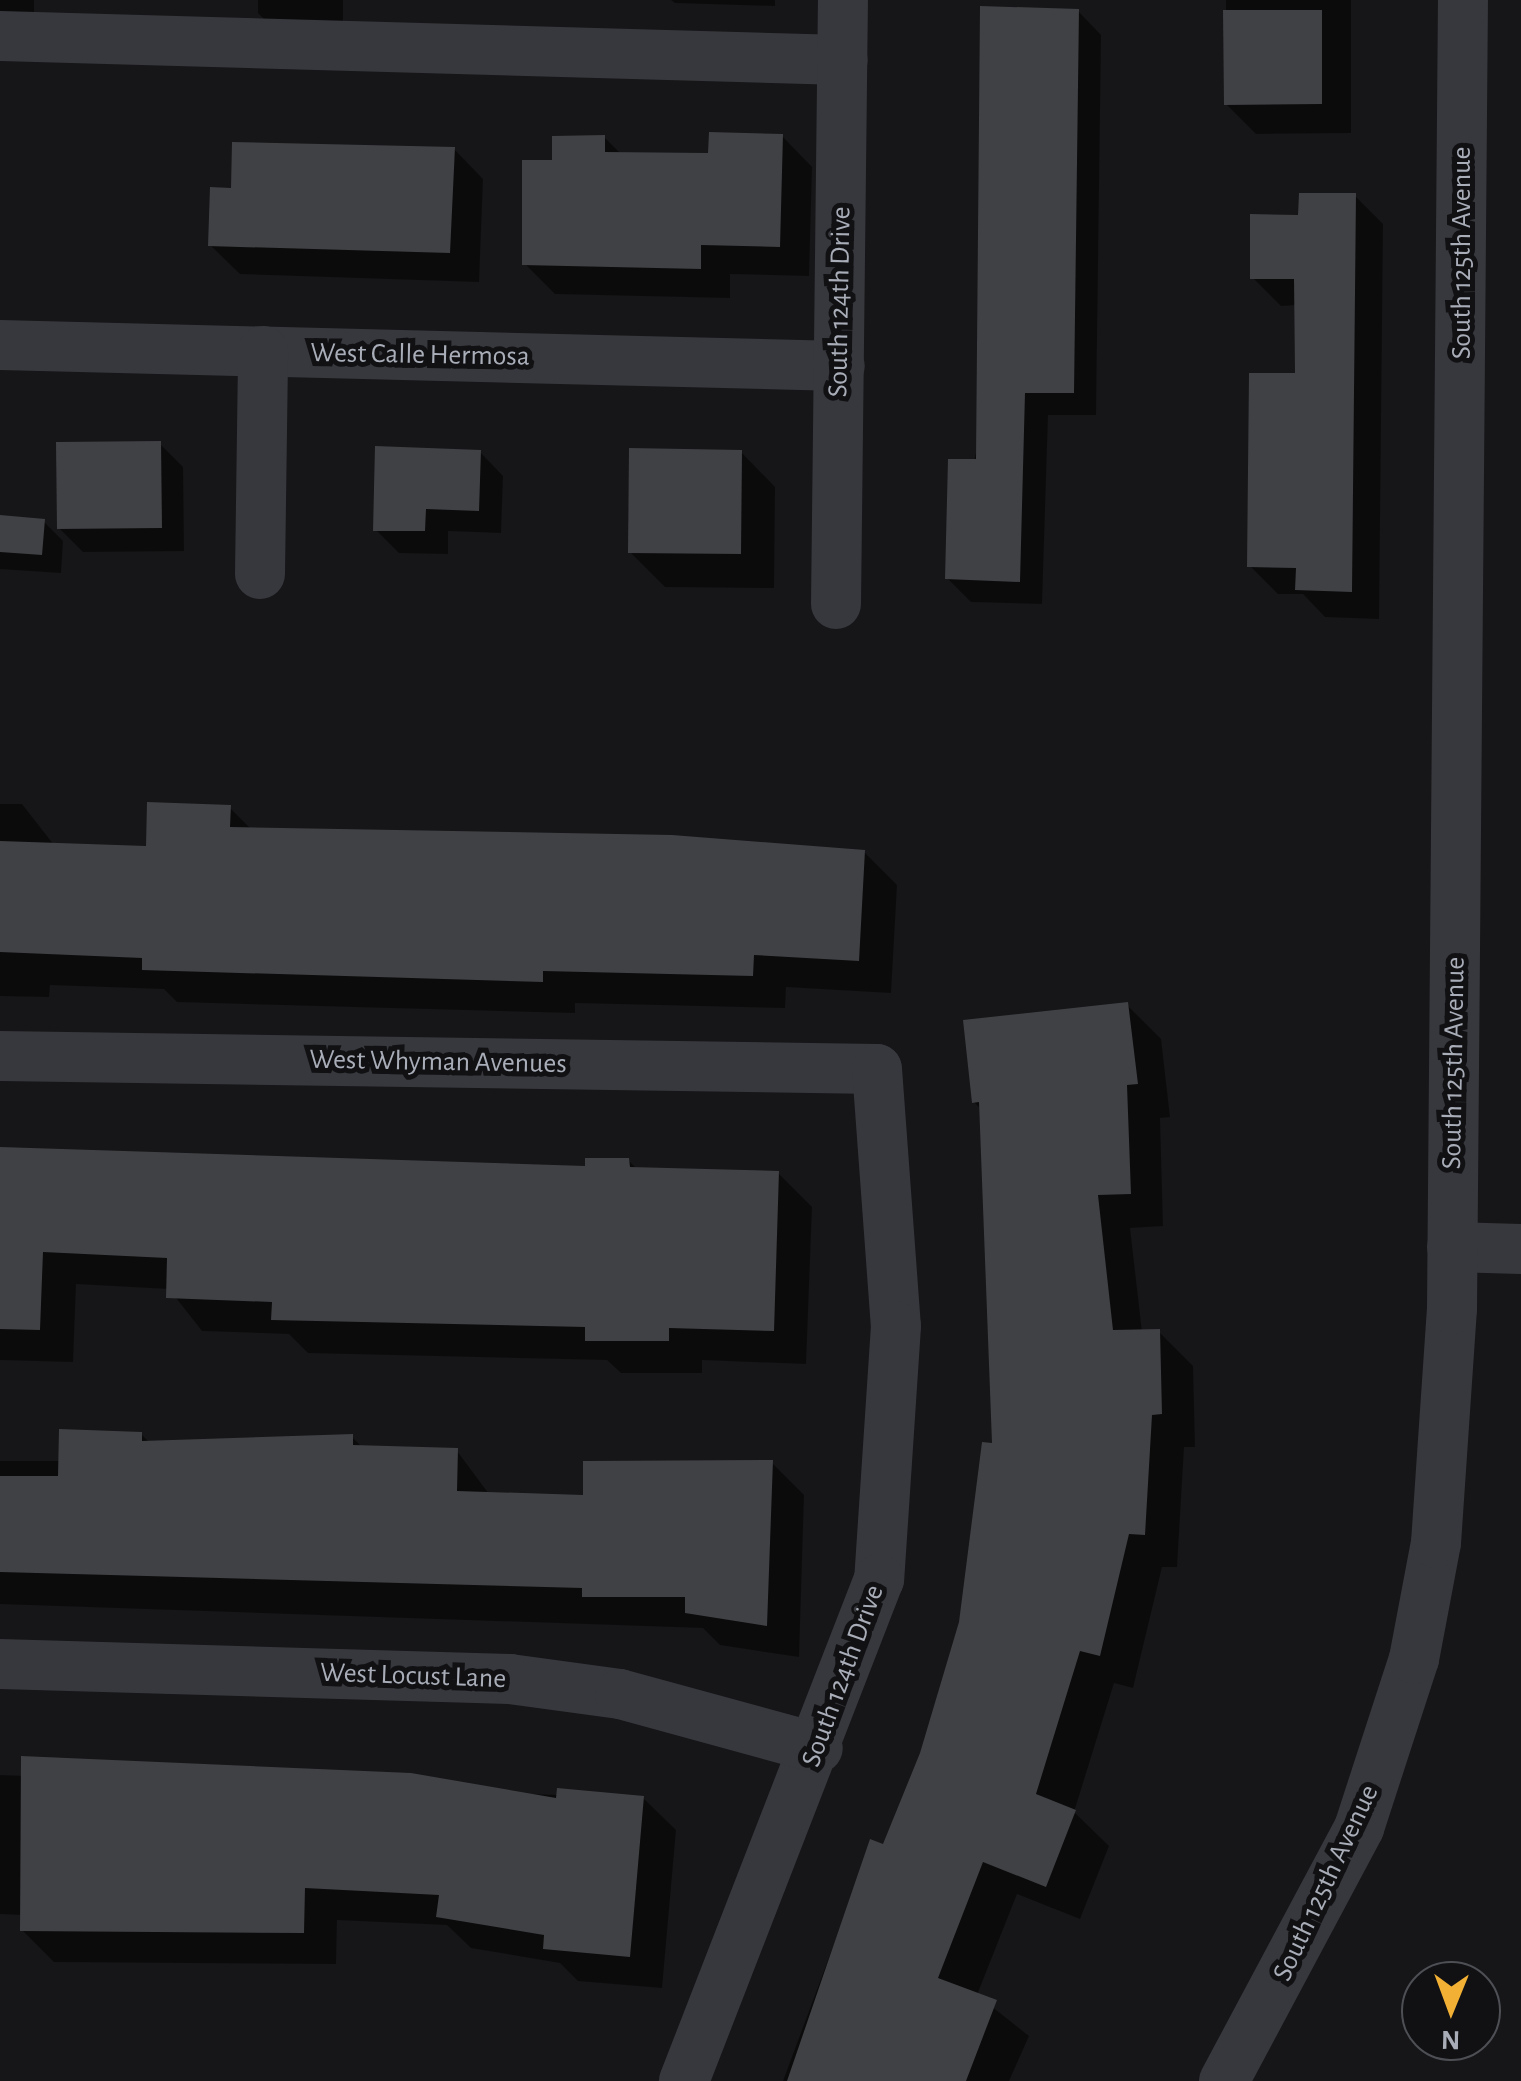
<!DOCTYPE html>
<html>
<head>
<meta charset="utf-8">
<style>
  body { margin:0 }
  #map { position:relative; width:1521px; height:2081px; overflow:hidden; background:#161618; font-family:"Alegreya Sans",sans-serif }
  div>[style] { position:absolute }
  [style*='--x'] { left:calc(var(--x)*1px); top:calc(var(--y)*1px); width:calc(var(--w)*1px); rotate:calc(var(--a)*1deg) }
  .shadow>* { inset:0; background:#0007 }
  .building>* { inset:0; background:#404145 }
  .minor>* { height:50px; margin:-25px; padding:0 25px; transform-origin:25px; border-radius:25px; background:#37383d }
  span { translate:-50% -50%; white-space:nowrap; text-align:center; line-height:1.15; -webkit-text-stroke:10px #111113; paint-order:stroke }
  .street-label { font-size:28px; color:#a8adb8 }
  .north { position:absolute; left:1401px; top:1961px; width:100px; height:100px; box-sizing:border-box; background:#111113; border:2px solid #4d4f55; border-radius:50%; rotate:181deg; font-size:28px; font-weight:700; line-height:40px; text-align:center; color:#a8adb8 }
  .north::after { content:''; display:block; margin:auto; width:35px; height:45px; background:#f2b134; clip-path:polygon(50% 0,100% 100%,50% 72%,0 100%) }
</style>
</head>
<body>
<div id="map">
  <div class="shadow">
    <i style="clip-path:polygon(0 0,34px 0,34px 40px,0 54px)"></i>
    <i style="clip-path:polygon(258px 0,343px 0,343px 46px,291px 46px,258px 13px)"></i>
    <i style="clip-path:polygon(671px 0,775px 0,775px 6px,675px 3px)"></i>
    <i style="clip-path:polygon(1226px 0,1351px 0,1351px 133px,1256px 134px,1226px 104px)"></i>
    <i style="clip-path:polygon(1078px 11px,1101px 35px,1096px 415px,1048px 415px,1042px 604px,971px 602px,947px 578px)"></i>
    <i style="clip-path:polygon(782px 136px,812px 167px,809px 276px,730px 274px,730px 298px,555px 294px,525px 264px,555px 163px,604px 137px,621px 154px,710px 156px)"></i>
    <i style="clip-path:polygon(454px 149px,483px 179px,479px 282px,240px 274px,210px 245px)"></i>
    <i style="clip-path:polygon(1355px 196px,1383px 224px,1379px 619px,1325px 617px,1303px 594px,1278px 594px,1250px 566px,1297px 375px,1297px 305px,1281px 306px,1253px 278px,1301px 217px)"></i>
    <i style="clip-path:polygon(160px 444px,183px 467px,184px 551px,83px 552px,59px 528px)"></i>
    <i style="clip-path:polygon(480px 452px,503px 476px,501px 533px,448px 531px,448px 554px,399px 553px,376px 530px)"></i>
    <i style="clip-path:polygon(741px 452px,775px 487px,774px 588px,665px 587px,630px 552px)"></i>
    <i style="clip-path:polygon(0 518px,44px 522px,63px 541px,61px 573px,0 569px)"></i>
    <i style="clip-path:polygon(0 804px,22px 804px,54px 845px,148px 849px,230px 808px,252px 830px,864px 852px,897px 885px,891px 993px,786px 987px,785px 1008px,575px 1003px,575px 1013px,177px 1002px,164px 989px,50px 985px,49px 997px,0 996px)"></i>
    <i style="clip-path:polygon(1127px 1005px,1161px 1039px,1170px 1117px,1160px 1118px,1163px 1226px,1130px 1228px,1142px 1332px,1159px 1332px,1193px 1366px,1195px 1447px,1184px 1447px,1177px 1567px,1162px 1567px,1133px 1688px,1114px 1683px,1074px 1812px,1109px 1846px,1080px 1919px,1017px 1894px,977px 1995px,1029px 2036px,1009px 2081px,783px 2081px,872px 1842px,885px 1848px,922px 1754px,962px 1623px,995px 1445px,982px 1110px,974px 1102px)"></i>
    <i style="clip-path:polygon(0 1153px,587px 1169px,628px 1160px,638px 1170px,778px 1173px,812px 1207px,806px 1364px,702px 1360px,702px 1373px,621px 1373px,607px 1360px,308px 1353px,289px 1334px,202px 1331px,169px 1289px,76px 1284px,73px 1362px,0 1360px)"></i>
    <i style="clip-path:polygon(141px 1434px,151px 1444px,352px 1437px,363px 1448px,457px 1451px,489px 1494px,585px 1498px,772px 1463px,804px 1495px,799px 1657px,720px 1645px,703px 1628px,0 1604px,0 1461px,61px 1461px)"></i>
    <i style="clip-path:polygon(0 1775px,643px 1798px,676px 1830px,662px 1988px,578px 1981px,560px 1963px,471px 1948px,447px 1925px,337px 1920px,336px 1964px,54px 1962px,22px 1930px,22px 1915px,0 1914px)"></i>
  </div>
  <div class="building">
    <i style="clip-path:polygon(980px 6px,1079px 9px,1074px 393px,1025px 393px,1020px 582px,945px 579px,948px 459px,976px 459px)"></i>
    <i style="clip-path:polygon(1223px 10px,1322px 10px,1322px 104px,1224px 105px)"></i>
    <i style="clip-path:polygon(709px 132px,783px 134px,780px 247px,701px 245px,701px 269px,522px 265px,522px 160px,552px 160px,552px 136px,605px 135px,605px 152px,708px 153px)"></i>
    <i style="clip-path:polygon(232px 142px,455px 147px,450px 253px,208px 246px,210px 187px,231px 188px)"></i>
    <i style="clip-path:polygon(1299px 193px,1356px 193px,1352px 592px,1295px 590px,1296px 568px,1247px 567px,1249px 373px,1295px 373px,1294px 279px,1250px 279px,1250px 214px,1298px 215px)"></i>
    <i style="clip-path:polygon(161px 441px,162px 528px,57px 529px,56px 442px)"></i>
    <i style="clip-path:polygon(375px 446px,481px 450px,479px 511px,426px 509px,425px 531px,373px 531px)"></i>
    <i style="clip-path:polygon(629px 448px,742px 450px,741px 554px,628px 553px)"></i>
    <i style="clip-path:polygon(0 515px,45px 519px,42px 555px,0 552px)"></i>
    <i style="clip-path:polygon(147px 802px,231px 805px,230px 827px,672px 835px,865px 850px,859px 961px,754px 955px,753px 976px,543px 971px,543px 982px,142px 970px,142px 958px,0 952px,0 841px,146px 846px)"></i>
    <i style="clip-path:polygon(1128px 1002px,1138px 1084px,1127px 1085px,1131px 1194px,1098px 1195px,1113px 1330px,1160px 1329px,1162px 1414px,1152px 1415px,1145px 1535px,1129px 1534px,1100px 1656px,1080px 1651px,1036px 1794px,1076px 1810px,1046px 1887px,983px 1862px,938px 1978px,997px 2000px,966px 2081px,787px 2081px,870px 1839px,883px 1844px,920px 1753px,959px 1622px,982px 1442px,992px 1443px,979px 1102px,972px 1103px,963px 1020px)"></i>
    <i style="clip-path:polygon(0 1147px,585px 1166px,585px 1158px,629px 1158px,630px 1167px,779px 1171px,774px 1331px,669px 1328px,669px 1341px,585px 1341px,585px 1327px,271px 1320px,272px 1302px,166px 1298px,167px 1258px,43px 1252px,40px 1330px,0 1329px)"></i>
    <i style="clip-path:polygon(59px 1429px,142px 1432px,142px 1441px,353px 1434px,353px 1445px,458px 1448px,457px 1491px,583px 1495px,583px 1461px,773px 1460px,767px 1626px,685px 1613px,685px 1597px,582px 1597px,582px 1588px,0 1572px,0 1476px,58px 1476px)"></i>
    <i style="clip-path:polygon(21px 1756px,411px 1773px,556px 1798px,557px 1788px,644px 1796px,630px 1957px,543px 1949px,544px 1935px,436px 1917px,439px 1895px,305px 1888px,304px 1933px,20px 1931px)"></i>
  </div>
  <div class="minor">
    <i style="--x:0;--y:36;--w:843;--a:1.63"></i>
    <i style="--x:0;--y:345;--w:840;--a:1.43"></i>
    <i style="--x:260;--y:574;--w:223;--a:-89.2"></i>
    <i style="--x:836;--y:604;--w:604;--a:-89.34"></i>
    <i style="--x:0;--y:1056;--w:877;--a:0.85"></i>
    <i style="--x:877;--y:1069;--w:258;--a:85.8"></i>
    <i style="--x:896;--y:1326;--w:254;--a:93.8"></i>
    <i style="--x:879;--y:1579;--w:539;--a:111.23"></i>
    <i style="--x:1452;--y:1247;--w:69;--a:1.7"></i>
    <i style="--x:0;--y:1664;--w:510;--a:1.68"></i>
    <i style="--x:510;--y:1679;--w:111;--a:7.8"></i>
    <i style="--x:620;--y:1694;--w:205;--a:15.3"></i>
    <i style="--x:1224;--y:2081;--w:287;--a:-61.9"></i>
    <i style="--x:1359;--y:1828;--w:178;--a:-72"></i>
    <i style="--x:1414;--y:1659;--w:118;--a:-79.3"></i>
    <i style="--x:1436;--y:1543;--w:235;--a:-86.1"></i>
    <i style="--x:1452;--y:1309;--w:1309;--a:-89.52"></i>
  </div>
  <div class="street-label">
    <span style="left:1462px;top:253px;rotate:-90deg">South 125th Avenue</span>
    <span style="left:840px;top:302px;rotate:-89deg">South 124th Drive</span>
    <span style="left:420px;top:355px;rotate:1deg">West Calle Hermosa</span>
    <span style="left:438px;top:1062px;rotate:1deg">West Whyman Avenues</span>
    <span style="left:1454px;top:1063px;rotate:-89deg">South 125th Avenue</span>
    <span style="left:413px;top:1676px;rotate:2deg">West Locust Lane</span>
    <span style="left:843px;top:1676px;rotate:-70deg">South 124th Drive</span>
    <span style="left:1326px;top:1883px;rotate:-65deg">South 125th Avenue</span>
  </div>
  <div class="north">N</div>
</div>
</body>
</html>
